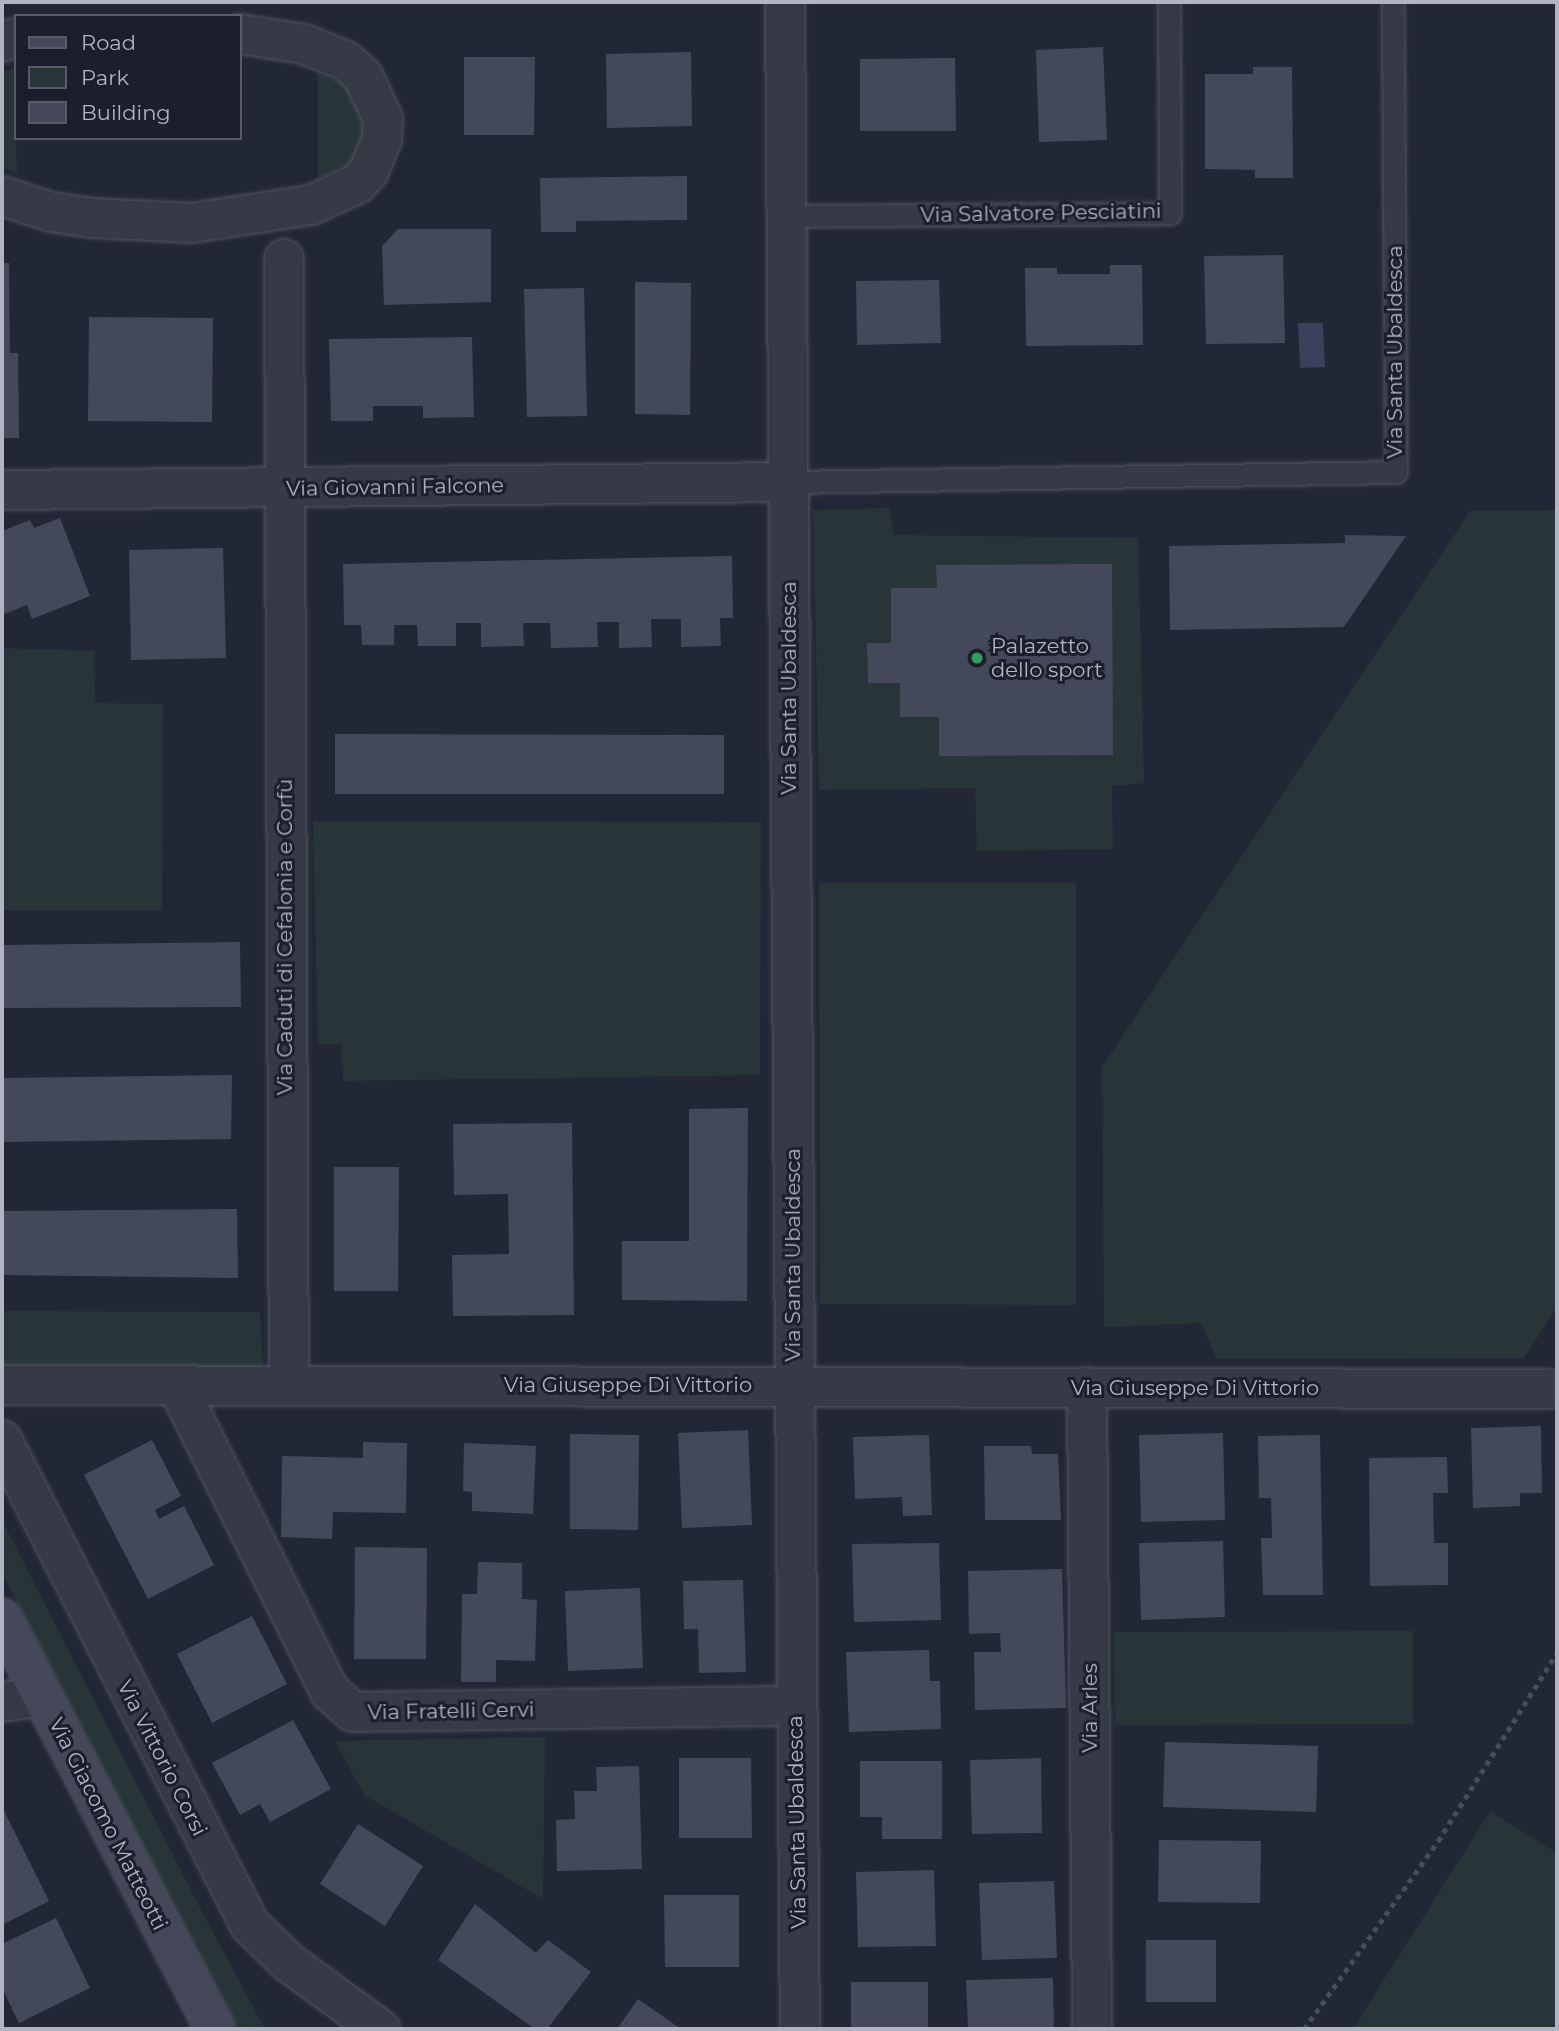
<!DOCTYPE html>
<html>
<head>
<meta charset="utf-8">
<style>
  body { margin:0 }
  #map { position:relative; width:1559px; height:2031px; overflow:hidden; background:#222735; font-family:Montserrat,sans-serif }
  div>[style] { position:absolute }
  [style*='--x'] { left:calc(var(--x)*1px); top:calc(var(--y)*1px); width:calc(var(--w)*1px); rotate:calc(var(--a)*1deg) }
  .green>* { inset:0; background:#273539 }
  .water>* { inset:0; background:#39415d }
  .building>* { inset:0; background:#44495a }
  .path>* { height:4.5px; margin-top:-2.25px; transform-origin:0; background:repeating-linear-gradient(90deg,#445056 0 5px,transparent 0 10px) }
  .roads { filter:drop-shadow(0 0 2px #505461) drop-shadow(0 0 2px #505461) }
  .service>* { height:21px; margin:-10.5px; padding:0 10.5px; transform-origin:10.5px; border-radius:10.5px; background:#363946 }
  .minor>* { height:38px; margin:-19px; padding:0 19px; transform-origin:19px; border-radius:19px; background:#363946 }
  .secondary>* { height:38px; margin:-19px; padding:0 19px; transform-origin:19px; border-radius:19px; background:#444859 }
  .dots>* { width:19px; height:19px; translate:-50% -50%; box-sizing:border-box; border:4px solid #1b1e2b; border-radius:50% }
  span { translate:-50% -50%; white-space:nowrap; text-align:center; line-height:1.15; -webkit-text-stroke:6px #1b1e2b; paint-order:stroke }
  .street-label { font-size:21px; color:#b0b4c3 }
  .poi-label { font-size:21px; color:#b0b4c3 }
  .left { translate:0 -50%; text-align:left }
  .frame { position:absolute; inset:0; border:4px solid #b0b4c3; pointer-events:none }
  .legend { position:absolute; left:14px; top:14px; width:228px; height:126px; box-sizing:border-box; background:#1b1e2b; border:2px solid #575a68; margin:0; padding:9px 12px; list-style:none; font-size:21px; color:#b0b4c3 }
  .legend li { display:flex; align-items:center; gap:14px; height:35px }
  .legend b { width:35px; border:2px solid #575a68 }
</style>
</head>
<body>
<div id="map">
  <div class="green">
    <i style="clip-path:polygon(16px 68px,16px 138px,17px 173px,2px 167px,2px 72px)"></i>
    <i style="clip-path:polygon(318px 73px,346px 85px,368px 124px,352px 162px,318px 178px)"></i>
    <i style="clip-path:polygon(890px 508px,893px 535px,1138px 538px,1144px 783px,1112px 786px,1113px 849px,977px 851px,975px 788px,819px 790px,813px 510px)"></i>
    <i style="clip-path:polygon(1557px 510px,1557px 1307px,1524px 1358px,1217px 1359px,1201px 1323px,1104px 1327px,1102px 1067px,1470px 511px)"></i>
    <i style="clip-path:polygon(2px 648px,94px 651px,95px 703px,163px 704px,162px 910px,2px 910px)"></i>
    <i style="clip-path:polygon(313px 821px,761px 822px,760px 1075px,343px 1081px,341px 1044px,318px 1044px)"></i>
    <i style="clip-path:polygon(819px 883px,1076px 883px,1076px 1305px,820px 1304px)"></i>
    <i style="clip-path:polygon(2px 1311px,260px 1312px,263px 1370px,2px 1369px)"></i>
    <i style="clip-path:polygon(2px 1520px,199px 1906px,265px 2029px,238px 2029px,178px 1917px,2px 1573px)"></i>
    <i style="clip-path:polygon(1413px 1631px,1413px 1724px,1115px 1725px,1114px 1632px)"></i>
    <i style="clip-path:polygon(545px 1737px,543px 1899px,364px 1795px,335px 1741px)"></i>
    <i style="clip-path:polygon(1490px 1811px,1557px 1853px,1557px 2029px,1353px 2029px)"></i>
  </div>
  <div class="water">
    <i style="clip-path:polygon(1298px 323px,1323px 323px,1325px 367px,1300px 368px)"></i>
  </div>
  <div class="building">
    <i style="clip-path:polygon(1103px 47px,1107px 140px,1039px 142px,1036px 50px)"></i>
    <i style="clip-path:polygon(691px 52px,692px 126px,607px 128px,606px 54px)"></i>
    <i style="clip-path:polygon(464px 57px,535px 57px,534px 135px,464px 135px)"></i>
    <i style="clip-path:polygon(955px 58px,956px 131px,860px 131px,860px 59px)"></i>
    <i style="clip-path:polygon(1253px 67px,1292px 67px,1293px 178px,1255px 178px,1255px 170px,1205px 169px,1205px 74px,1253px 74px)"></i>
    <i style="clip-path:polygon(687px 176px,687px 220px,576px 221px,576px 232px,541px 232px,540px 178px)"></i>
    <i style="clip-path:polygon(398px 229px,491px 229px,491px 302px,384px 305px,382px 246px)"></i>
    <i style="clip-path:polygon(1283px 255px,1285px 343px,1206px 344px,1204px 256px)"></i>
    <i style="clip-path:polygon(2px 263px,9px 263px,10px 353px,18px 353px,19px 438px,2px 438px)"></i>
    <i style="clip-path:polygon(1110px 265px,1142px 265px,1143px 345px,1026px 346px,1025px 268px,1057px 268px,1057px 274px,1110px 274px)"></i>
    <i style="clip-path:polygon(939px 280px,941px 343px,857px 345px,856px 281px)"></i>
    <i style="clip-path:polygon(635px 282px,691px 283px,690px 415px,635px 414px)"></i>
    <i style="clip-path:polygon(584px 288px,587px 416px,527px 417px,524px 289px)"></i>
    <i style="clip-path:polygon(89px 317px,213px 318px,212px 422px,88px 421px)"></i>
    <i style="clip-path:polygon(472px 337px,474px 417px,423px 418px,423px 406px,373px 406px,373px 421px,331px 421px,329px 339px)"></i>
    <i style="clip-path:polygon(60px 518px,90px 596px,32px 619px,27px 605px,2px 615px,2px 531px,30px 520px,34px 528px)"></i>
    <i style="clip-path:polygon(1345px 535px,1406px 536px,1344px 627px,1170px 630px,1169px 546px,1345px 543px)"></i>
    <i style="clip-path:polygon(223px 548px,226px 658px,131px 660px,129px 550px)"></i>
    <i style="clip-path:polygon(732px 556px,733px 618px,720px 618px,721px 646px,681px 647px,681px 619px,651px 619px,652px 647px,619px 648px,619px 622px,597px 622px,598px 647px,551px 648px,550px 623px,523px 623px,524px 646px,481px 647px,481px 623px,456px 623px,456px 646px,418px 646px,417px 625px,394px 625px,394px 645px,362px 645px,361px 625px,344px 625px,343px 564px)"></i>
    <i style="clip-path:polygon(1112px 564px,1113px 755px,939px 756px,939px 717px,900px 717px,900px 683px,868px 683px,867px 643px,891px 643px,891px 588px,937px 588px,936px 565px)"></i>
    <i style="clip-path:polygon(335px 734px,724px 735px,724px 794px,335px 794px)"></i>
    <i style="clip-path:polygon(240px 942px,241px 1007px,2px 1008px,2px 945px)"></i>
    <i style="clip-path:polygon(232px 1075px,231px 1139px,2px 1142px,2px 1078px)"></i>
    <i style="clip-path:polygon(748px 1108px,747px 1301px,622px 1300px,622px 1241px,689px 1241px,689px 1109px)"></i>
    <i style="clip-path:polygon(572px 1123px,574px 1315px,453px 1316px,452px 1255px,509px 1254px,508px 1194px,454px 1195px,453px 1124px)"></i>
    <i style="clip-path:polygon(334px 1167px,399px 1167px,398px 1291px,334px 1291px)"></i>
    <i style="clip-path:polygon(237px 1209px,238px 1278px,2px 1275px,2px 1211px)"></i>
    <i style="clip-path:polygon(1541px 1426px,1542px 1493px,1520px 1493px,1520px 1506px,1473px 1508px,1471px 1428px)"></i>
    <i style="clip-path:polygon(748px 1430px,752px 1525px,682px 1528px,678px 1433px)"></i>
    <i style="clip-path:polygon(1223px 1433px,1225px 1520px,1141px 1522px,1139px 1435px)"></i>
    <i style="clip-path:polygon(570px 1434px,639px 1435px,638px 1530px,570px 1529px)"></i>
    <i style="clip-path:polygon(929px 1435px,932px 1515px,903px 1516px,902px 1497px,855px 1499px,853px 1437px)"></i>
    <i style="clip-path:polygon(1320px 1435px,1323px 1595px,1263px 1595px,1261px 1538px,1272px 1538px,1271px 1498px,1259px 1498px,1258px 1436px)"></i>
    <i style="clip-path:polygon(152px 1440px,181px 1496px,155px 1510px,159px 1519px,184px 1506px,214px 1565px,148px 1599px,84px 1475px)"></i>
    <i style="clip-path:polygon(363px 1442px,407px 1443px,406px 1513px,333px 1512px,332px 1539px,281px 1537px,282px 1456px,363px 1458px)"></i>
    <i style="clip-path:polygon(464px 1443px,536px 1446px,533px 1514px,472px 1511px,472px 1492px,463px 1491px)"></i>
    <i style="clip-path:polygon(984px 1446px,1031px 1446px,1032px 1454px,1058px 1454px,1061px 1520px,985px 1520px)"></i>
    <i style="clip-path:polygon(1447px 1457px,1448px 1493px,1433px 1493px,1434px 1543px,1448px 1543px,1448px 1585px,1370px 1586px,1369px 1458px)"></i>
    <i style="clip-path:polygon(1223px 1541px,1225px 1617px,1141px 1620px,1139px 1543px)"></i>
    <i style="clip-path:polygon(939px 1543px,941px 1620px,854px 1622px,852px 1544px)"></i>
    <i style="clip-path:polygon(355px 1547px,427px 1548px,426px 1659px,354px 1659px)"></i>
    <i style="clip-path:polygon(478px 1562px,522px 1563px,522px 1599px,537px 1600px,535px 1661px,496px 1660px,496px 1682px,461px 1682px,462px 1594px,477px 1594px)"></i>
    <i style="clip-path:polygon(1062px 1569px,1066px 1708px,975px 1710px,974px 1652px,1001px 1652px,1000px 1633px,969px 1634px,968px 1571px)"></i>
    <i style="clip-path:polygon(743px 1580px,746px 1672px,699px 1673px,698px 1629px,684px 1629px,683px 1581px)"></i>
    <i style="clip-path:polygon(640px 1588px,643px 1668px,568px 1671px,565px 1591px)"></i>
    <i style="clip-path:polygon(252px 1616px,287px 1684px,212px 1723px,177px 1654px)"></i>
    <i style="clip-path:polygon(929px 1650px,930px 1681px,940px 1681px,941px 1729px,849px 1732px,846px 1652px)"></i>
    <i style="clip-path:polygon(293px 1720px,331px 1789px,270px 1822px,260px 1804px,240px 1815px,212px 1763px)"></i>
    <i style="clip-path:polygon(1165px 1742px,1318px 1746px,1316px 1812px,1163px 1807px)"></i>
    <i style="clip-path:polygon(679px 1758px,751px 1758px,752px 1838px,679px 1838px)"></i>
    <i style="clip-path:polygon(1041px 1758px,1042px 1833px,972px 1834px,970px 1760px)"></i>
    <i style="clip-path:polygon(860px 1761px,942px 1761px,942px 1839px,882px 1839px,882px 1817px,860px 1817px)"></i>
    <i style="clip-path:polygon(639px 1766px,642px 1869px,557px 1871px,556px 1820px,575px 1819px,574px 1791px,597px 1791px,596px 1767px)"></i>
    <i style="clip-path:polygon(2px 1807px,49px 1901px,2px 1925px)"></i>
    <i style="clip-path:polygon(358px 1824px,423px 1866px,385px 1926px,320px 1884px)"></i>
    <i style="clip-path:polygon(1159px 1840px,1261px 1841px,1260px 1903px,1158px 1902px)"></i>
    <i style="clip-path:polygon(934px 1870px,936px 1946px,858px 1947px,856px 1872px)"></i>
    <i style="clip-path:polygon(1054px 1881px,1057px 1958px,982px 1960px,979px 1883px)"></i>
    <i style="clip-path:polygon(664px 1895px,739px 1895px,739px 1967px,665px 1967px)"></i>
    <i style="clip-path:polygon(475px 1904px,536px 1953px,548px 1940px,591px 1972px,547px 2029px,535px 2029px,438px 1960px)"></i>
    <i style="clip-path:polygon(56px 1918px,90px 1988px,19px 2023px,2px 1988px,2px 1944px)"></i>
    <i style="clip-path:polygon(1146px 1940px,1216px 1940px,1216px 2002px,1146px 2002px)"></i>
    <i style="clip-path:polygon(1053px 1978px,1054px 2029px,968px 2029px,966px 1980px)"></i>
    <i style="clip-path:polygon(851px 1982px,928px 1982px,928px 2029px,851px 2029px)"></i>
    <i style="clip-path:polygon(638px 1999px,681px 2029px,617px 2029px)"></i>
  </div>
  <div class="path">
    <i style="--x:1304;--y:2029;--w:231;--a:-54.5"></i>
    <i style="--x:1438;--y:1841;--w:222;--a:-57.7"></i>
  </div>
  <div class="roads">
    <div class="service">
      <i style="--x:786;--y:216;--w:384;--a:-0.4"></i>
      <i style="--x:1170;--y:213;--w:211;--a:-90.3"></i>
      <i style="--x:788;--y:482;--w:608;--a:-0.94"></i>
      <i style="--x:1396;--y:472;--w:470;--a:-90.4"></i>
    </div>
    <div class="minor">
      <i style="--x:785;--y:2;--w:2027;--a:89.58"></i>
      <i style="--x:2;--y:42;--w:15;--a:-16"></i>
      <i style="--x:2;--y:196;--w:52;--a:18.1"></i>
      <i style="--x:51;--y:212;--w:41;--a:8.3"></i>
      <i style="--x:92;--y:218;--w:100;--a:2.9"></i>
      <i style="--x:192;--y:223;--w:120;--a:-8.6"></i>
      <i style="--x:311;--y:205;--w:51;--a:-24.5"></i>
      <i style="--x:357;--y:184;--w:18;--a:-47"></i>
      <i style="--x:369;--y:171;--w:35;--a:-68"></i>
      <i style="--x:382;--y:139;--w:20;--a:-87"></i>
      <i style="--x:383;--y:119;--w:47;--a:-114.9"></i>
      <i style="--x:363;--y:76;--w:23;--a:-139"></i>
      <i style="--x:346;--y:61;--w:45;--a:-158"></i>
      <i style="--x:304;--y:44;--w:65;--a:-171.1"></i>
      <i style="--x:284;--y:259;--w:1126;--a:89.75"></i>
      <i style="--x:2;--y:490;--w:786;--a:-0.58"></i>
      <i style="--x:2;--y:1385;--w:1546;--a:0.15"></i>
      <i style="--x:177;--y:1385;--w:343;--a:63.5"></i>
      <i style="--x:330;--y:1692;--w:30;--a:41"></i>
      <i style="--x:353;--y:1712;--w:442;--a:-0.8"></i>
      <i style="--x:1087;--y:1387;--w:642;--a:89.55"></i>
      <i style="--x:2;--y:1440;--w:545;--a:62.92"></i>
      <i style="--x:250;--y:1925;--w:53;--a:44.2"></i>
      <i style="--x:288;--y:1962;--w:114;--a:36.1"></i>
      <i style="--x:2;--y:1702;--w:40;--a:-8.5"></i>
    </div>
    <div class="secondary">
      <i style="--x:2;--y:1618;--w:463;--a:62.6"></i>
    </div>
  </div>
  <div class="dots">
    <i style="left:977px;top:658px;background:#2e9e5b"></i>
  </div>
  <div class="street-label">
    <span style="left:1041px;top:213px;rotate:-1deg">Via Salvatore Pesciatini</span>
    <span style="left:1395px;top:352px;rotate:-90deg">Via Santa Ubaldesca</span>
    <span style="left:395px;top:487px;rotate:-1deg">Via Giovanni Falcone</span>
    <span style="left:789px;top:688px;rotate:-90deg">Via Santa Ubaldesca</span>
    <span style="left:285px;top:937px;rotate:-90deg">Via Caduti di Cefalonia e Corfù</span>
    <span style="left:793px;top:1255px;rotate:-90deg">Via Santa Ubaldesca</span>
    <span style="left:628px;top:1385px">Via Giuseppe Di Vittorio</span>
    <span style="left:1195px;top:1388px">Via Giuseppe Di Vittorio</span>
    <span style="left:1090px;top:1708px;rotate:-90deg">Via Arles</span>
    <span style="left:451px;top:1711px;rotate:-1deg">Via Fratelli Cervi</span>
    <span style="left:162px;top:1758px;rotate:63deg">Via Vittorio Corsi</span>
    <span style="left:797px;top:1822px;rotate:-91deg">Via Santa Ubaldesca</span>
    <span style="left:108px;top:1824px;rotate:63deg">Via Giacomo Matteotti</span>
  </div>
  <div class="poi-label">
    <span class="left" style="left:991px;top:658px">Palazetto<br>dello sport</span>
  </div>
  <div class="frame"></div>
  <ul class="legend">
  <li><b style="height:9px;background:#444859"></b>Road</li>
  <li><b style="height:19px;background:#273539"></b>Park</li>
  <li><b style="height:19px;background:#44495a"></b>Building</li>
  </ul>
</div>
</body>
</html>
